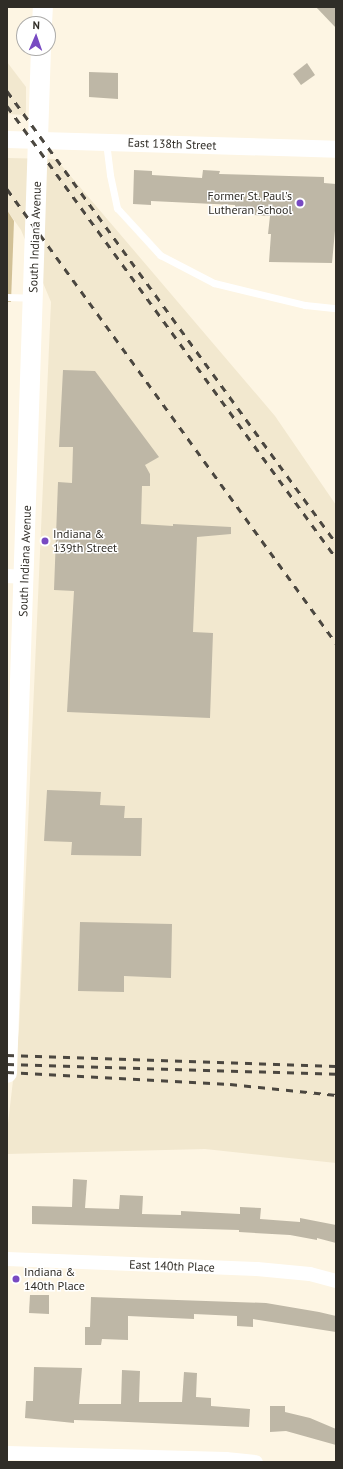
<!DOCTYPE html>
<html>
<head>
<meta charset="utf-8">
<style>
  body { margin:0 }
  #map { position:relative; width:343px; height:1469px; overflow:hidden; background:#fdf5e3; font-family:"PT Sans",sans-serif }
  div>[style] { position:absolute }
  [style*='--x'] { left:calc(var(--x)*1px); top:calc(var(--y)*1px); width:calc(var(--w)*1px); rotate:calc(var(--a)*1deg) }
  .built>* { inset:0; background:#f2e8cf }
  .green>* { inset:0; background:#d2c196 }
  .building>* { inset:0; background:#beb7a6 }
  .service>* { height:7px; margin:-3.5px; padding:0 3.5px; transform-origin:3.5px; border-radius:3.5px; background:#fff }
  .minor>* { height:14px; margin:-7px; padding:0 7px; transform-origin:7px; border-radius:7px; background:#fff }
  .tertiary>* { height:17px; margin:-8.5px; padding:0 8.5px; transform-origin:8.5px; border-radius:8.5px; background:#fff }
  .secondary>* { height:20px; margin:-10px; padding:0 10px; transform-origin:10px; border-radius:10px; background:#fff }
  .rail>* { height:3px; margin-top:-1.5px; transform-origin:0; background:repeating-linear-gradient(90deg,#4b4740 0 7px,transparent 0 14px) }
  .dots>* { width:11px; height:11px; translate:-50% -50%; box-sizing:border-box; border:2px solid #fff; border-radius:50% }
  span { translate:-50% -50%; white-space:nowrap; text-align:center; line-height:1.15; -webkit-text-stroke:3px #fff; paint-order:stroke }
  .street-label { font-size:12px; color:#302d27 }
  .poi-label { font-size:12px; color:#302d27 }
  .right { translate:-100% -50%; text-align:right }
  .left { translate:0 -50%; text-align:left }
  .frame { position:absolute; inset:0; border:8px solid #302d27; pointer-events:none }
  .north { position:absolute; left:16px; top:16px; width:40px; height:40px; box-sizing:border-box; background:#fff; border:1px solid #acaba9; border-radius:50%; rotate:2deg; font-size:11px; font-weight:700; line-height:16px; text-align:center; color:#302d27 }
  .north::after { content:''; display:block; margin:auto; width:14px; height:18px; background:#784ac2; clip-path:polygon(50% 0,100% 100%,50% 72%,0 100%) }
</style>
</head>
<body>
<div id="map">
  <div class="built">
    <i style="clip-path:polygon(7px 62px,26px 87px,26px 115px,7px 114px)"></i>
    <i style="clip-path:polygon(7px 158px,56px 159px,275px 416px,336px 505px,336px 1163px,205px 1149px,7px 1154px,7px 1132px,19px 1029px,51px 302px,21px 230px,7px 210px)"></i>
  </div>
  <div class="green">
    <i style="clip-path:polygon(7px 210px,14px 221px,11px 302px,7px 302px)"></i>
  </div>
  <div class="building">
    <i style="clip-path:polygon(316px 7px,336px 7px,336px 28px)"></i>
    <i style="clip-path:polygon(307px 63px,315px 75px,301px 85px,293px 74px)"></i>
    <i style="clip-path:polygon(89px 72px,118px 73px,118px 99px,89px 97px)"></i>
    <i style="clip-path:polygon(134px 170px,152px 171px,152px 175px,202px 178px,203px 170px,220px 171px,219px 174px,324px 177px,324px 183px,336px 184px,336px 220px,332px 263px,269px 262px,271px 234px,268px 234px,270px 216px,235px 214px,235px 205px,151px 201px,151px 205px,133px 204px)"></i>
    <i style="clip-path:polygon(63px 370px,95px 371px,159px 457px,145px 465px,150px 474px,150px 486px,142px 486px,141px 524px,173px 526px,173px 524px,231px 527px,231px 534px,197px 537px,193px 632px,213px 633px,210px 718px,67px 712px,74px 591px,54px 590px,58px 482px,72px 483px,73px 447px,59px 447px)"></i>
    <i style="clip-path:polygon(47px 790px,101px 792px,100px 805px,125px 806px,124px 818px,142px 818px,141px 856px,71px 855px,72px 842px,44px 841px)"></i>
    <i style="clip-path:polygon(80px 922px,172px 924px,171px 978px,124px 976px,124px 992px,78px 991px)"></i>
    <i style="clip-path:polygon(73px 1179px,87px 1180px,85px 1208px,119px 1209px,120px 1195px,143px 1196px,142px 1214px,181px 1215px,181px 1211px,240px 1214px,240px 1207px,261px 1208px,260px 1219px,300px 1222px,300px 1218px,336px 1225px,336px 1243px,317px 1238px,317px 1240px,290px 1235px,239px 1232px,239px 1230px,32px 1224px,32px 1206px,72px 1207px)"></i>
    <i style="clip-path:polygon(30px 1295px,49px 1295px,49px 1314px,29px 1313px)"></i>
    <i style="clip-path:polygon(91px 1297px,266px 1303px,319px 1312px,336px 1316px,336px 1332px,253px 1319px,253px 1327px,237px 1326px,237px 1316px,194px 1314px,194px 1319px,128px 1316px,128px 1340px,102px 1339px,101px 1345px,85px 1345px,85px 1327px,90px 1327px)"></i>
    <i style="clip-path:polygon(34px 1367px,82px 1368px,79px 1404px,121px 1404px,122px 1370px,140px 1371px,139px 1402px,182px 1402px,184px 1372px,197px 1373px,196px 1397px,211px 1398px,211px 1406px,250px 1409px,249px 1427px,104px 1421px,74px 1420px,74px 1423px,25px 1418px,26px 1401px,33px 1401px)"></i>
    <i style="clip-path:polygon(270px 1406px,285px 1406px,285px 1412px,310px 1418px,336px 1429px,336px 1445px,286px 1431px,270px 1432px)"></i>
  </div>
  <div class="service">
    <i style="--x:106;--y:142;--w:33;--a:83"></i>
    <i style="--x:110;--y:175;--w:34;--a:78"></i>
    <i style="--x:117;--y:208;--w:64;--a:47.5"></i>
    <i style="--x:160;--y:255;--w:61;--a:27.4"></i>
    <i style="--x:214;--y:283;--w:94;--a:13.6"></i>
    <i style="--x:305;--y:305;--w:31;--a:6"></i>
    <i style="--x:7;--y:297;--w:24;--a:2"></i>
  </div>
  <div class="minor">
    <i style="--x:7;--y:576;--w:18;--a:3"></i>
    <i style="--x:7;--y:1259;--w:250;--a:2.3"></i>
    <i style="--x:257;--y:1269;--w:53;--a:5.4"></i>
    <i style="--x:310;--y:1274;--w:27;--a:15"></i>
    <i style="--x:7;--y:1453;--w:219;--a:1.6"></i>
    <i style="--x:226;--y:1459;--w:30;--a:6"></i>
  </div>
  <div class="tertiary">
    <i style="--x:7;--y:139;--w:329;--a:1.7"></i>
  </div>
  <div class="secondary">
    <i style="--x:42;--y:24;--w:17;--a:-87"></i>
    <i style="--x:7;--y:1073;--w:1026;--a:-88.1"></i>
  </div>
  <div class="rail">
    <i style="--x:7;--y:91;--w:559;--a:53.95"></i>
    <i style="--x:7;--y:106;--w:559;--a:53.95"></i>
    <i style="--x:7;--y:189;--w:561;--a:54.07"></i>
    <i style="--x:7;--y:1055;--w:329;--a:1.9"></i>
    <i style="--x:7;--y:1064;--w:329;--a:1.7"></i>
    <i style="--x:7;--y:1072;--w:223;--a:3.1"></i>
    <i style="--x:230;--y:1084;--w:107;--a:5.9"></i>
  </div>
  <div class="dots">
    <i style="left:300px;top:203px;background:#784ac2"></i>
    <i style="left:45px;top:541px;background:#784ac2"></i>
    <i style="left:16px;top:1279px;background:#784ac2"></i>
  </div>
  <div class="street-label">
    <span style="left:172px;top:144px;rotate:2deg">East 138th Street</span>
    <span style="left:35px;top:237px;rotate:-88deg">South Indiana Avenue</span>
    <span style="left:25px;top:561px;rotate:-88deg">South Indiana Avenue</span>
    <span style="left:172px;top:1266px;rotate:2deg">East 140th Place</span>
  </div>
  <div class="poi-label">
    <span class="right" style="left:292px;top:203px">Former St. Paul's<br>Lutheran School</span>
    <span class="left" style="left:53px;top:541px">Indiana &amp;<br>139th Street</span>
    <span class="left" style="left:24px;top:1279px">Indiana &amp;<br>140th Place</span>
  </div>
  <div class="frame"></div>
  <div class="north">N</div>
</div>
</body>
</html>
